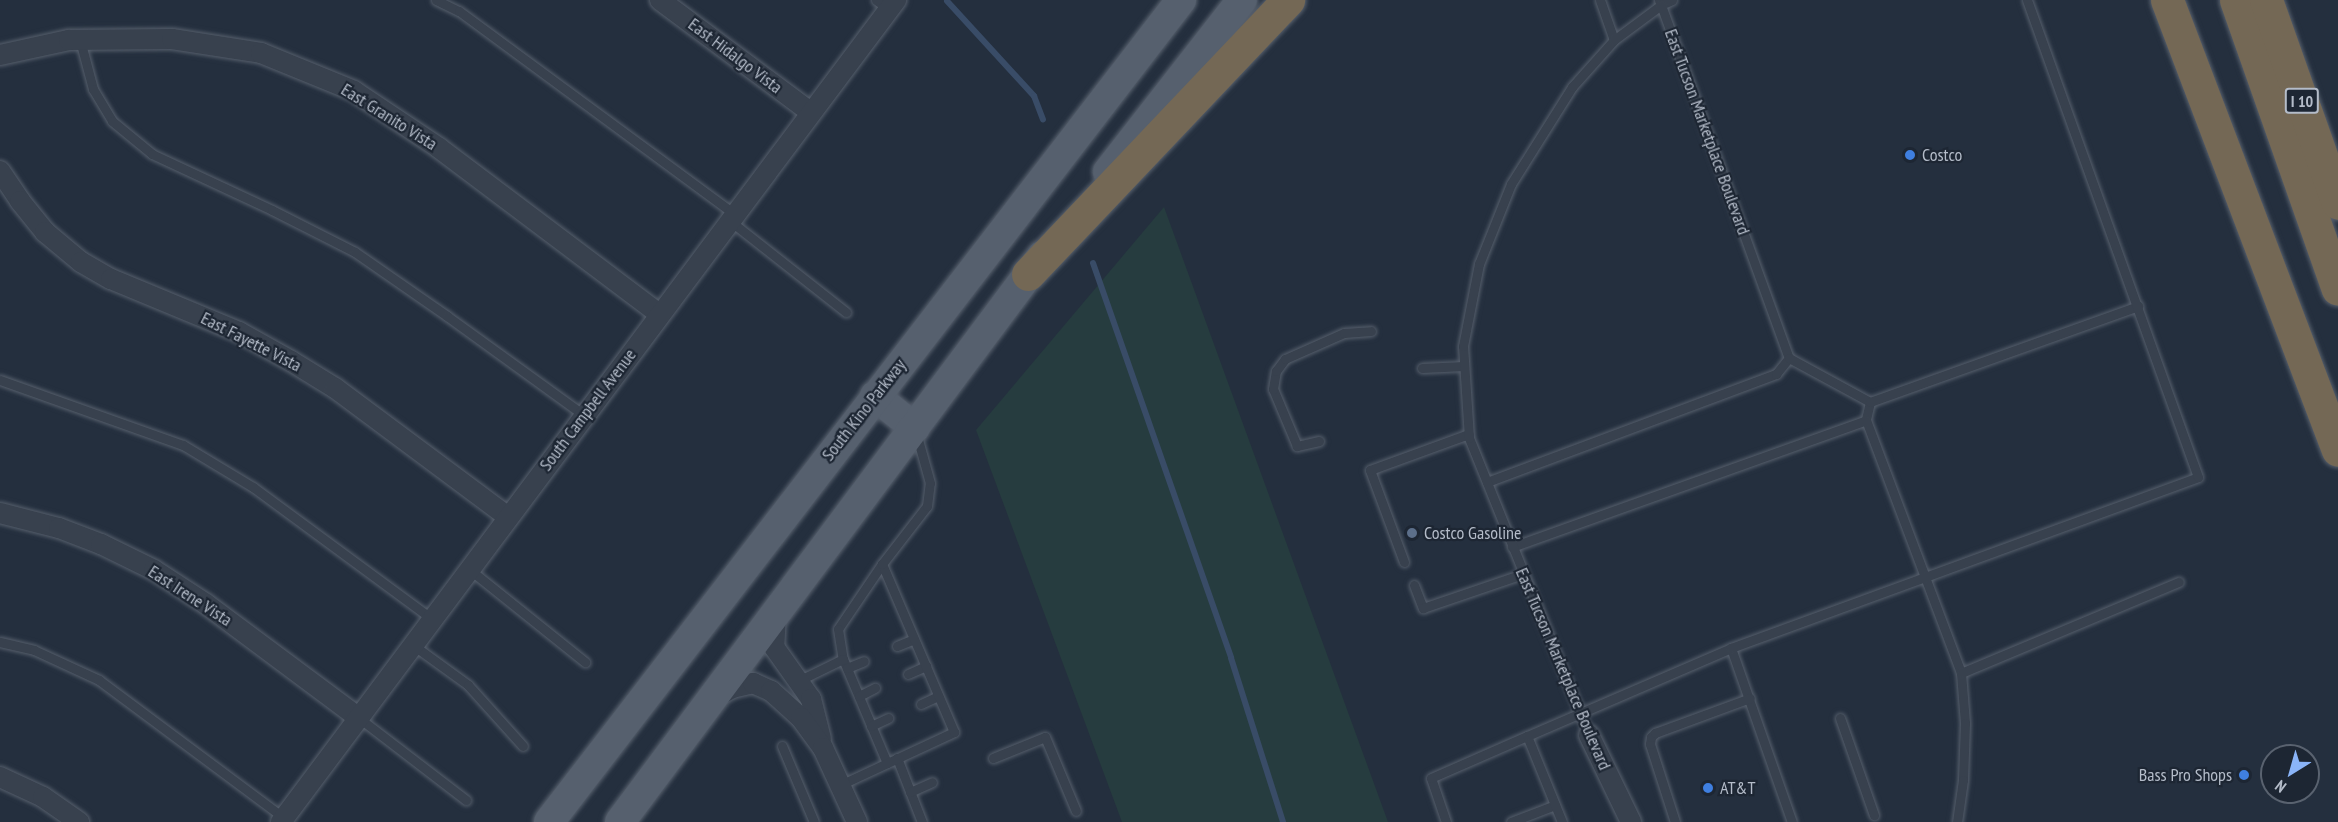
<!DOCTYPE html>
<html>
<head>
<meta charset="utf-8">
<style>
  body { margin:0 }
  #map { position:relative; width:2338px; height:822px; overflow:hidden; background:#242f3e; font-family:"PT Sans Narrow",sans-serif }
  div>[style] { position:absolute }
  [style*='--x'] { left:calc(var(--x)*1px); top:calc(var(--y)*1px); width:calc(var(--w)*1px); rotate:calc(var(--a)*1deg) }
  .green>* { inset:0; background:#263c3f }
  .stream>* { height:6px; margin:-3px; padding:0 3px; transform-origin:3px; border-radius:3px; background:#394c67 }
  .roads { filter:drop-shadow(0 0 2px #565f6c) drop-shadow(0 0 2px #565f6c) }
  .service>* { height:9px; margin:-4.5px; padding:0 4.5px; transform-origin:4.5px; border-radius:4.5px; background:#38414e }
  .minor>* { height:20px; margin:-10px; padding:0 10px; transform-origin:10px; border-radius:10px; background:#38414e }
  .primary>* { height:30px; margin:-15px; padding:0 15px; transform-origin:15px; border-radius:15px; background:#56606e }
  .motorway>* { height:33px; margin:-16.5px; padding:0 16.5px; transform-origin:16.5px; border-radius:16.5px; background:#746855 }
  .dots>* { width:16px; height:16px; translate:-50% -50%; box-sizing:border-box; border:3px solid #1d2633; border-radius:50% }
  span { translate:-50% -50%; white-space:nowrap; text-align:center; line-height:1.15; -webkit-text-stroke:4.5px #1d2633; paint-order:stroke }
  .shield-label span { padding:2px 4px; background:#1d2633; border:2px solid; border-radius:4px; -webkit-text-stroke-width:0 }
  .shield-label { font-size:16px; color:#b4bcc9; font-weight:700 }
  .street-label { font-size:18px; color:#b4bcc9 }
  .poi-label { font-size:18px; color:#b4bcc9 }
  .left { translate:0 -50%; text-align:left }
  .right { translate:-100% -50%; text-align:right }
  .north { position:absolute; left:2260px; top:744px; width:60px; height:60px; box-sizing:border-box; background:#1d2633; border:2px solid #59626f; border-radius:50%; rotate:217deg; font-size:16px; font-weight:700; line-height:24px; text-align:center; color:#b4bcc9 }
  .north::after { content:''; display:block; margin:auto; width:21px; height:27px; background:#8ab4f8; clip-path:polygon(50% 0,100% 100%,50% 72%,0 100%) }
</style>
</head>
<body>
<div id="map">
  <div class="green">
    <i style="clip-path:polygon(1164px 207px,1388px 822px,1122px 822px,976px 430px)"></i>
  </div>
  <div class="stream">
    <i style="--x:947;--y:1;--w:129;--a:47.5"></i>
    <i style="--x:1034;--y:96;--w:25;--a:69"></i>
    <i style="--x:1093;--y:263;--w:418;--a:70.7"></i>
    <i style="--x:1231;--y:658;--w:172;--a:72.4"></i>
  </div>
  <div class="roads">
    <div class="service">
      <i style="--x:436;--y:0;--w:25;--a:26"></i>
      <i style="--x:459;--y:11;--w:342;--a:36.4"></i>
      <i style="--x:876;--y:0;--w:16;--a:35"></i>
      <i style="--x:1600;--y:0;--w:42;--a:70.7"></i>
      <i style="--x:1659;--y:0;--w:5;--a:68"></i>
      <i style="--x:1661;--y:5;--w:12;--a:-24"></i>
      <i style="--x:80;--y:40;--w:51;--a:75.1"></i>
      <i style="--x:93;--y:89;--w:37;--a:59"></i>
      <i style="--x:112;--y:121;--w:52;--a:39.5"></i>
      <i style="--x:152;--y:154;--w:132;--a:25"></i>
      <i style="--x:272;--y:210;--w:93;--a:26.8"></i>
      <i style="--x:355;--y:252;--w:112;--a:34.8"></i>
      <i style="--x:447;--y:316;--w:169;--a:35.9"></i>
      <i style="--x:729;--y:220;--w:149;--a:38.2"></i>
      <i style="--x:1422;--y:368;--w:42;--a:-2.7"></i>
      <i style="--x:0;--y:380;--w:194;--a:19.6"></i>
      <i style="--x:183;--y:445;--w:82;--a:31"></i>
      <i style="--x:253;--y:487;--w:222;--a:36.4"></i>
      <i style="--x:1870;--y:402;--w:18;--a:103"></i>
      <i style="--x:1866;--y:420;--w:270;--a:69.4"></i>
      <i style="--x:1961;--y:673;--w:50;--a:85.4"></i>
      <i style="--x:1965;--y:723;--w:57;--a:92"></i>
      <i style="--x:1963;--y:780;--w:42;--a:98.1"></i>
      <i style="--x:1319;--y:441;--w:23;--a:167"></i>
      <i style="--x:1297;--y:446;--w:62;--a:-112.8"></i>
      <i style="--x:1273;--y:389;--w:18;--a:-81"></i>
      <i style="--x:1276;--y:371;--w:15;--a:-53"></i>
      <i style="--x:1285;--y:359;--w:64;--a:-23.8"></i>
      <i style="--x:1344;--y:333;--w:27;--a:-4"></i>
      <i style="--x:1487;--y:482;--w:309;--a:-20.5"></i>
      <i style="--x:1776;--y:374;--w:21;--a:-51"></i>
      <i style="--x:1512;--y:547;--w:376;--a:-19.7"></i>
      <i style="--x:1404;--y:562;--w:98;--a:-110.3"></i>
      <i style="--x:1370;--y:470;--w:105;--a:-20"></i>
      <i style="--x:882;--y:564;--w:78;--a:124.1"></i>
      <i style="--x:838;--y:629;--w:30;--a:81"></i>
      <i style="--x:843;--y:659;--w:113;--a:67.1"></i>
      <i style="--x:469;--y:569;--w:149;--a:38.7"></i>
      <i style="--x:1414;--y:585;--w:25;--a:69"></i>
      <i style="--x:1423;--y:608;--w:106;--a:-18.8"></i>
      <i style="--x:0;--y:642;--w:35;--a:13"></i>
      <i style="--x:34;--y:650;--w:72;--a:24.8"></i>
      <i style="--x:99;--y:680;--w:231;--a:36.7"></i>
      <i style="--x:413;--y:645;--w:68;--a:36"></i>
      <i style="--x:468;--y:685;--w:82;--a:48"></i>
      <i style="--x:897;--y:646;--w:18;--a:-22"></i>
      <i style="--x:1731;--y:648;--w:184;--a:70.7"></i>
      <i style="--x:847;--y:668;--w:18;--a:-22"></i>
      <i style="--x:1961;--y:673;--w:236;--a:-22.7"></i>
      <i style="--x:908;--y:674;--w:20;--a:-24"></i>
      <i style="--x:798;--y:681;--w:50;--a:-26.1"></i>
      <i style="--x:859;--y:696;--w:18;--a:-27"></i>
      <i style="--x:921;--y:704;--w:19;--a:-25"></i>
      <i style="--x:359;--y:718;--w:135;--a:37.5"></i>
      <i style="--x:1840;--y:718;--w:103;--a:70.7"></i>
      <i style="--x:871;--y:726;--w:19;--a:-25"></i>
      <i style="--x:1589;--y:735;--w:320;--a:-112"></i>
      <i style="--x:1469;--y:438;--w:92;--a:-93.7"></i>
      <i style="--x:1463;--y:346;--w:84;--a:-79"></i>
      <i style="--x:1479;--y:264;--w:86;--a:-68.2"></i>
      <i style="--x:1511;--y:184;--w:115;--a:-57.8"></i>
      <i style="--x:1572;--y:87;--w:63;--a:-48.2"></i>
      <i style="--x:1614;--y:40;--w:59;--a:-36.7"></i>
      <i style="--x:1661;--y:5;--w:375;--a:70.1"></i>
      <i style="--x:1789;--y:358;--w:92;--a:28.5"></i>
      <i style="--x:1870;--y:402;--w:285;--a:-19.7"></i>
      <i style="--x:782;--y:746;--w:82;--a:67.2"></i>
      <i style="--x:897;--y:758;--w:69;--a:68.7"></i>
      <i style="--x:993;--y:758;--w:56;--a:-22"></i>
      <i style="--x:1045;--y:737;--w:80;--a:67.3"></i>
      <i style="--x:840;--y:785;--w:126;--a:-24.9"></i>
      <i style="--x:954;--y:732;--w:183;--a:-113.2"></i>
      <i style="--x:882;--y:564;--w:73;--a:-52.2"></i>
      <i style="--x:927;--y:506;--w:23;--a:-83"></i>
      <i style="--x:930;--y:483;--w:49;--a:-105.5"></i>
      <i style="--x:910;--y:792;--w:24;--a:-24"></i>
      <i style="--x:1446;--y:822;--w:46;--a:-108.8"></i>
      <i style="--x:1431;--y:778;--w:105;--a:-23.6"></i>
      <i style="--x:1511;--y:822;--w:47;--a:-21.1"></i>
      <i style="--x:1562;--y:822;--w:93;--a:-112.1"></i>
      <i style="--x:1527;--y:736;--w:222;--a:-23.3"></i>
      <i style="--x:1731;--y:648;--w:497;--a:-20.1"></i>
      <i style="--x:2198;--y:477;--w:507;--a:-109.72"></i>
      <i style="--x:1675;--y:822;--w:82;--a:-107.8"></i>
      <i style="--x:1650;--y:744;--w:7;--a:-82"></i>
      <i style="--x:1651;--y:737;--w:6;--a:-45"></i>
      <i style="--x:1655;--y:733;--w:101;--a:-20.2"></i>
    </div>
    <div class="minor">
      <i style="--x:660;--y:0;--w:187;--a:36.7"></i>
      <i style="--x:0;--y:55;--w:71;--a:-12.3"></i>
      <i style="--x:69;--y:40;--w:103;--a:-0.6"></i>
      <i style="--x:172;--y:39;--w:90;--a:8.9"></i>
      <i style="--x:261;--y:53;--w:100;--a:22.2"></i>
      <i style="--x:354;--y:91;--w:102;--a:33.8"></i>
      <i style="--x:439;--y:148;--w:276;--a:37"></i>
      <i style="--x:0;--y:171;--w:36;--a:56"></i>
      <i style="--x:20;--y:201;--w:40;--a:51"></i>
      <i style="--x:45;--y:232;--w:47;--a:39.8"></i>
      <i style="--x:81;--y:262;--w:34;--a:30"></i>
      <i style="--x:111;--y:279;--w:139;--a:22.5"></i>
      <i style="--x:239;--y:332;--w:60;--a:29.1"></i>
      <i style="--x:291;--y:361;--w:52;--a:31.5"></i>
      <i style="--x:335;--y:388;--w:216;--a:36.7"></i>
      <i style="--x:0;--y:513;--w:61;--a:14.3"></i>
      <i style="--x:59;--y:528;--w:45;--a:20.9"></i>
      <i style="--x:101;--y:544;--w:59;--a:26.1"></i>
      <i style="--x:154;--y:570;--w:62;--a:33.2"></i>
      <i style="--x:206;--y:604;--w:191;--a:36.7"></i>
      <i style="--x:776;--y:613;--w:34;--a:93"></i>
      <i style="--x:774;--y:647;--w:64;--a:54.6"></i>
      <i style="--x:811;--y:699;--w:41;--a:76"></i>
      <i style="--x:716;--y:697;--w:18;--a:-29"></i>
      <i style="--x:732;--y:688;--w:22;--a:-13"></i>
      <i style="--x:753;--y:683;--w:20;--a:24"></i>
      <i style="--x:771;--y:691;--w:40;--a:42"></i>
      <i style="--x:801;--y:718;--w:37;--a:54"></i>
      <i style="--x:823;--y:748;--w:81;--a:65.3"></i>
      <i style="--x:1589;--y:735;--w:97;--a:64.2"></i>
      <i style="--x:0;--y:777;--w:47;--a:24.9"></i>
      <i style="--x:43;--y:797;--w:44;--a:34.8"></i>
      <i style="--x:281;--y:822;--w:1027;--a:-53.2"></i>
    </div>
    <div class="primary">
      <i style="--x:1108;--y:172;--w:218;--a:-52.1"></i>
      <i style="--x:875;--y:396;--w:51;--a:38.7"></i>
      <i style="--x:549;--y:822;--w:1037;--a:-52.44"></i>
      <i style="--x:620;--y:822;--w:707;--a:-53.28"></i>
    </div>
    <div class="motorway">
      <i style="--x:2167;--y:0;--w:481;--a:69.2"></i>
      <i style="--x:2236;--y:0;--w:306;--a:70.6"></i>
      <i style="--x:2266;--y:0;--w:215;--a:70.5"></i>
      <i style="--x:1028;--y:274;--w:378;--a:-46.5"></i>
    </div>
  </div>
  <div class="dots">
    <i style="left:1910px;top:155px;background:#3f7fe0"></i>
    <i style="left:1412px;top:533px;background:#5c6f8a"></i>
    <i style="left:2244px;top:775px;background:#3f7fe0"></i>
    <i style="left:1708px;top:788px;background:#3f7fe0"></i>
  </div>
  <div class="shield-label">
    <span style="left:2302px;top:101px">I 10</span>
  </div>
  <div class="street-label">
    <span style="left:735px;top:56px;rotate:37deg">East Hidalgo Vista</span>
    <span style="left:389px;top:117px;rotate:32deg">East Granito Vista</span>
    <span style="left:1707px;top:132px;rotate:70deg">East Tucson Marketplace Boulevard</span>
    <span style="left:251px;top:342px;rotate:27deg">East Fayette Vista</span>
    <span style="left:588px;top:410px;rotate:-53deg">South Campbell Avenue</span>
    <span style="left:864px;top:410px;rotate:-52deg">South Kino Parkway</span>
    <span style="left:190px;top:596px;rotate:33deg">East Irene Vista</span>
    <span style="left:1563px;top:669px;rotate:67deg">East Tucson Marketplace Boulevard</span>
  </div>
  <div class="poi-label">
    <span class="left" style="left:1922px;top:155px">Costco</span>
    <span class="left" style="left:1424px;top:533px">Costco Gasoline</span>
    <span class="right" style="left:2232px;top:775px">Bass Pro Shops</span>
    <span class="left" style="left:1720px;top:788px">AT&amp;T</span>
  </div>
  <div class="north">N</div>
</div>
</body>
</html>
